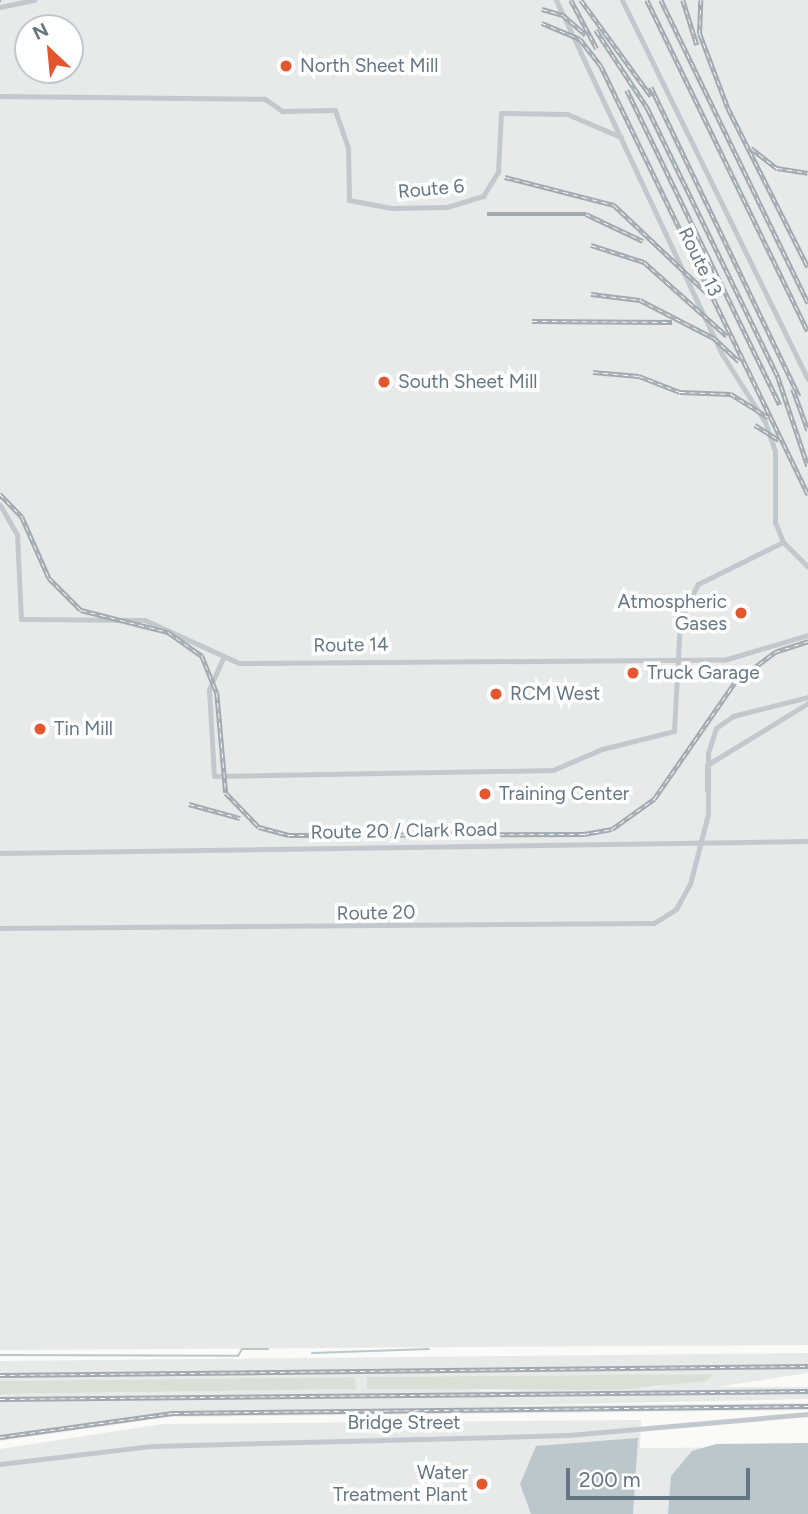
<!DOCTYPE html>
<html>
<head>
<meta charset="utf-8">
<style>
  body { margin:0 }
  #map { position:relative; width:808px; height:1514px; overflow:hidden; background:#fafaf8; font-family:Figtree,sans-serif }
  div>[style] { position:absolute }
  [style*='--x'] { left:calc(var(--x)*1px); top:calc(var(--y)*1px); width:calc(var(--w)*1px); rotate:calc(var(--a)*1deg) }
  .built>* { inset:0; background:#e8e9e9 }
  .green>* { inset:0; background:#dadfd7 }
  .water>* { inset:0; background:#bbc7cb }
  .stream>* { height:2px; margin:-1px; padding:0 1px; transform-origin:1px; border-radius:1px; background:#bbc7cb }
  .minor>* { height:5px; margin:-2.5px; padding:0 2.5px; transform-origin:2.5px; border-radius:2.5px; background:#c3c8cc }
  .rail>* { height:4.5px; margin-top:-2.25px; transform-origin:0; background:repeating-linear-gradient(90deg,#fff 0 5px,#a2aab0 0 10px); box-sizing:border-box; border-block:2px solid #a2aab0 }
  .dots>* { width:19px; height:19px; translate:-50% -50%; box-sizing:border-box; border:4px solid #fff; border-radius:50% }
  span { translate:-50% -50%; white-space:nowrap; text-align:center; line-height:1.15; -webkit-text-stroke:7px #fff; paint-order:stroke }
  .poi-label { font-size:19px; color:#657683 }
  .left { translate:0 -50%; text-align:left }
  .right { translate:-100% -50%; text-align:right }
  .street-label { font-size:19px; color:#657683 }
  .north { position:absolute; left:14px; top:14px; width:70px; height:70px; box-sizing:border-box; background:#fff; border:2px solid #c1c8cd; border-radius:50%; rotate:334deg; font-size:19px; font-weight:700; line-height:28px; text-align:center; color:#657683 }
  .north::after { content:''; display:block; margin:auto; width:24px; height:32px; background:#e4572e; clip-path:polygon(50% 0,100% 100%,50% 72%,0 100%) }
  .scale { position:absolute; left:566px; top:1468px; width:184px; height:32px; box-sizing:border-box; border:4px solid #657683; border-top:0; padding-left:9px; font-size:21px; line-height:24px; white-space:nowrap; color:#657683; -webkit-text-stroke:5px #fff; paint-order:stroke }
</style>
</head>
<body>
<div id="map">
  <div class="built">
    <i style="clip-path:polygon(evenodd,0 0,808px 0,808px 1345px,0 1350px,0 0,28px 28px,70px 28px,70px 70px,28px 70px,28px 28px)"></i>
    <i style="clip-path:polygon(evenodd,808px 1353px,808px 1373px,717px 1387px,808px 1387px,808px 1399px,489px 1406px,808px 1403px,808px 1410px,168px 1417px,0 1441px,0 1394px,356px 1389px,355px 1377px,0 1381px,0 1361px,808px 1353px,714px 1374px,659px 1387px,484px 1391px,367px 1377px,714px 1374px)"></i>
    <i style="clip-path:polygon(641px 1420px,640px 1448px,808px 1447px,808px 1514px,0 1514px,0 1449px,163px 1424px)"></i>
  </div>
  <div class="green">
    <i style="clip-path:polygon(714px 1374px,706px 1381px,617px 1390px,367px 1389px,367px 1377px)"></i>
    <i style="clip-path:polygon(355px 1377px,356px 1389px,0 1394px,0 1381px)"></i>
  </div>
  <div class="water">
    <i style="clip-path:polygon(638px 1438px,633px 1514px,531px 1514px,520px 1484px,536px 1446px)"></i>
    <i style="clip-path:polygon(808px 1443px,808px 1514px,668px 1514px,671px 1476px,692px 1451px,716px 1444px)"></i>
  </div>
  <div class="stream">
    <i style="--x:312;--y:1353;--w:117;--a:-2"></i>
    <i style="--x:0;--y:1355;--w:238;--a:0.2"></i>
    <i style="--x:238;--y:1356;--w:8;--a:-60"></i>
    <i style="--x:242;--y:1349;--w:26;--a:0"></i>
  </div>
  <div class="minor">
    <i style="--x:556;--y:0;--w:391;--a:64.9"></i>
    <i style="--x:722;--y:354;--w:80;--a:57.7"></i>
    <i style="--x:765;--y:422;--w:31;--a:71"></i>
    <i style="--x:775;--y:451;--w:71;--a:90"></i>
    <i style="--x:775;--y:522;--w:22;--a:68"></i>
    <i style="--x:622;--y:0;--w:422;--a:63.9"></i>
    <i style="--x:0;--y:7;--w:35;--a:-12"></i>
    <i style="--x:0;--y:96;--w:265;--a:0.6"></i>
    <i style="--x:265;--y:99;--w:21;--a:35"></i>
    <i style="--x:282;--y:111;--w:53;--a:-1.1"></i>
    <i style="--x:335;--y:110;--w:39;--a:71"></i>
    <i style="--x:348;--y:147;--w:53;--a:88.9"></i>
    <i style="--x:349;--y:200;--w:43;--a:10.8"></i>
    <i style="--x:391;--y:208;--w:56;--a:-1"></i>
    <i style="--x:447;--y:207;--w:38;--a:-17"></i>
    <i style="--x:483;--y:196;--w:28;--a:-58"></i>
    <i style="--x:498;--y:172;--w:59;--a:-87.1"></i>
    <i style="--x:501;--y:113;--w:66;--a:0.9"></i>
    <i style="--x:567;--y:114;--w:59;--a:23.1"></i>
    <i style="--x:0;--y:505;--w:34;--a:60"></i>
    <i style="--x:17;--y:534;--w:85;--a:87.3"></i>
    <i style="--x:21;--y:619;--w:124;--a:0.5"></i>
    <i style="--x:145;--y:620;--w:103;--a:24.6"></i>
    <i style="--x:239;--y:663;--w:485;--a:-0.4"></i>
    <i style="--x:724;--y:660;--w:88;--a:-16.6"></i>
    <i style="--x:223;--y:658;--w:35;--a:114"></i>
    <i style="--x:209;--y:690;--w:86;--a:86.7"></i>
    <i style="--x:214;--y:776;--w:339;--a:-1"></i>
    <i style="--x:553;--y:770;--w:53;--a:-23.2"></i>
    <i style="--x:602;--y:749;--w:74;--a:-14"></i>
    <i style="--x:674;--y:731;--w:112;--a:-86.9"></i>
    <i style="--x:680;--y:619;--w:39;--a:-63"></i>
    <i style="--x:698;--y:584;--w:95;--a:-26.3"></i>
    <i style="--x:783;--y:542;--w:35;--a:45"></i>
    <i style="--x:707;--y:790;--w:25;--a:-90"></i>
    <i style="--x:707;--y:765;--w:119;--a:-31.5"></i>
    <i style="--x:0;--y:853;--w:808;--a:-0.85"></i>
    <i style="--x:0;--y:928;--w:654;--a:-0.44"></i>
    <i style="--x:654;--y:923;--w:26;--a:-32"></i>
    <i style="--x:676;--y:909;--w:29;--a:-61"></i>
    <i style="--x:690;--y:884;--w:72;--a:-75.6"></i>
    <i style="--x:708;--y:814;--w:61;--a:-90"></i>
    <i style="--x:708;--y:753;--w:26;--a:-72"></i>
    <i style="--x:716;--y:728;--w:21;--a:-35"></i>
    <i style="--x:733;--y:716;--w:77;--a:-14.2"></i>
    <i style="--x:0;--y:1464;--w:153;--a:-6.8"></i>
    <i style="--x:152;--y:1446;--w:416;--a:-1.5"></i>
    <i style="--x:568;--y:1435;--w:241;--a:-5"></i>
  </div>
  <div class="rail">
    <i style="--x:0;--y:0;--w:1;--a:0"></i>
    <i style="--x:571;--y:0;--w:55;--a:62"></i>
    <i style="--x:581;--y:0;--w:119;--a:53.9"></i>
    <i style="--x:647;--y:0;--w:368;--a:64.1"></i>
    <i style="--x:661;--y:0;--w:337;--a:64.1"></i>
    <i style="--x:683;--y:0;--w:47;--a:72.7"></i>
    <i style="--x:701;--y:0;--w:34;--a:92"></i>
    <i style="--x:700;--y:34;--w:79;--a:69.3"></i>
    <i style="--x:728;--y:108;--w:178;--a:63.3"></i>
    <i style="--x:542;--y:9;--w:22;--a:16"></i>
    <i style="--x:563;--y:15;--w:30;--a:41"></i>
    <i style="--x:542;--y:23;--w:41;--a:22.8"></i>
    <i style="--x:580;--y:39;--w:34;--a:52"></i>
    <i style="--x:601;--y:66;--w:476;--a:64.2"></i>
    <i style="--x:596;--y:30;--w:95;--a:56.6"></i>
    <i style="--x:648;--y:109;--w:298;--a:64.1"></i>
    <i style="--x:778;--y:377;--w:94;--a:71.4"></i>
    <i style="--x:651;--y:87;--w:343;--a:64.4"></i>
    <i style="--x:627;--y:90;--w:350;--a:64.1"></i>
    <i style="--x:751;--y:148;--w:33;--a:38"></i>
    <i style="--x:777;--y:168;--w:31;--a:9"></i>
    <i style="--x:505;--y:177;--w:113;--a:14.4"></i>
    <i style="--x:614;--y:205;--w:128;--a:43.4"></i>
    <i style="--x:487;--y:214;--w:99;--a:0"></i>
    <i style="--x:586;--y:214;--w:63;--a:25.3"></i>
    <i style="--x:591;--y:245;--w:56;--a:17.8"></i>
    <i style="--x:644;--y:262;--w:111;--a:41.7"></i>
    <i style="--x:591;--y:294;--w:49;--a:7"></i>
    <i style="--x:640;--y:300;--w:83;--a:27.2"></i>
    <i style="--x:714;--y:338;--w:34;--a:43"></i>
    <i style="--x:532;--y:321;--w:140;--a:0.4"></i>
    <i style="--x:593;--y:372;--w:46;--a:5"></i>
    <i style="--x:639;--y:376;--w:44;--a:21.3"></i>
    <i style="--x:680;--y:392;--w:51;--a:2.2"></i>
    <i style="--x:731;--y:394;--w:44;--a:31.9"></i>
    <i style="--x:793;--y:389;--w:44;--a:69.9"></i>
    <i style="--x:755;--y:425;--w:28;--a:32"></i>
    <i style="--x:0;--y:494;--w:32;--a:46"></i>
    <i style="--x:22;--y:517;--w:67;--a:66.1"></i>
    <i style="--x:49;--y:578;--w:45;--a:45"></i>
    <i style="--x:81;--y:610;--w:90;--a:14.2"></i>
    <i style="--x:168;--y:632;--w:42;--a:35.2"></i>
    <i style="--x:202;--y:656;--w:40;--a:68"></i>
    <i style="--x:217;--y:693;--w:100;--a:84.9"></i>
    <i style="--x:226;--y:793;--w:47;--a:45.9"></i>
    <i style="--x:259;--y:827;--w:31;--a:15"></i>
    <i style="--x:289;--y:835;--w:295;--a:-0.2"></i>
    <i style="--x:584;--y:834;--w:28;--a:-10"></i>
    <i style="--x:612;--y:829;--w:52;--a:-35.5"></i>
    <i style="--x:654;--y:799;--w:142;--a:-55.3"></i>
    <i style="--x:735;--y:682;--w:50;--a:-36.9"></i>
    <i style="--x:775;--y:652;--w:35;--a:-18"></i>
    <i style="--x:189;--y:804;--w:53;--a:15.4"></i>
    <i style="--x:0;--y:1375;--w:808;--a:-0.64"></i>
    <i style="--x:0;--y:1399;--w:808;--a:-0.57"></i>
    <i style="--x:0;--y:1437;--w:176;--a:-7.9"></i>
    <i style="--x:174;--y:1413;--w:634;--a:-0.63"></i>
  </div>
  <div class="dots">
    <i style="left:286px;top:66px;background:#e4572e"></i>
    <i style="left:384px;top:382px;background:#e4572e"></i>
    <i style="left:741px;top:613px;background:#e4572e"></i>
    <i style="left:633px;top:673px;background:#e4572e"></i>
    <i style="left:496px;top:694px;background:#e4572e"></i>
    <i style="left:40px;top:729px;background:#e4572e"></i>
    <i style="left:485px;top:794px;background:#e4572e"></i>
    <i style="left:482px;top:1484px;background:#e4572e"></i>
  </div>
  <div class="poi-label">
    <span class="left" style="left:300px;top:66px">North Sheet Mill</span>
    <span class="left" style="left:398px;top:382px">South Sheet Mill</span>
    <span class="right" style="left:727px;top:613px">Atmospheric<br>Gases</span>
    <span class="left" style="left:647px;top:673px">Truck Garage</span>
    <span class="left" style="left:510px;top:694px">RCM West</span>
    <span class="left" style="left:54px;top:729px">Tin Mill</span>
    <span class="left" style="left:499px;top:794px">Training Center</span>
    <span class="right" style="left:468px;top:1484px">Water<br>Treatment Plant</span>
  </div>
  <div class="street-label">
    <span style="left:431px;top:189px;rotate:-5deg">Route 6</span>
    <span style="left:700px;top:262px;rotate:64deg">Route 13</span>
    <span style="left:351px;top:645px;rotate:-1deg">Route 14</span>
    <span style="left:404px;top:831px;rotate:-1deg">Route 20 / Clark Road</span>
    <span style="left:376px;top:913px;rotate:-1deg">Route 20</span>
    <span style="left:404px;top:1423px">Bridge Street</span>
  </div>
  <div class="north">N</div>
  <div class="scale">200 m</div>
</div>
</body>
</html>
